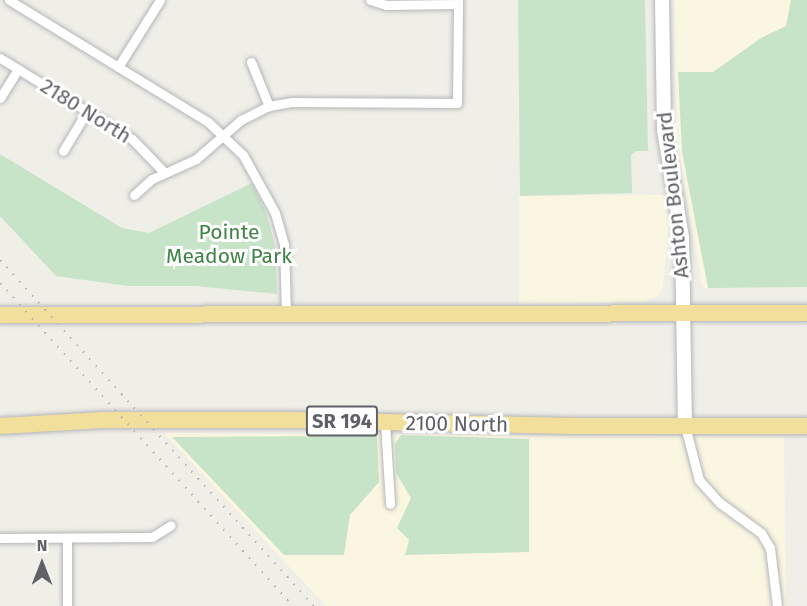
<!DOCTYPE html>
<html>
<head>
<meta charset="utf-8">
<style>
  body { margin:0 }
  #map { position:relative; width:807px; height:606px; overflow:hidden; background:#efeee7; font-family:"Fira Sans",sans-serif }
  div>[style] { position:absolute }
  [style*='--x'] { left:calc(var(--x)*1px); top:calc(var(--y)*1px); width:calc(var(--w)*1px); rotate:calc(var(--a)*1deg) }
  .commercial>* { inset:0; background:#fbf6e1 }
  .green>* { inset:0; background:#c7e3c8 }
  .roads { filter:drop-shadow(0 0 2px #b4b6ba) drop-shadow(0 0 2px #b4b6ba) }
  .street>* { height:9px; margin:-4.5px; padding:0 4.5px; transform-origin:4.5px; border-radius:4.5px; background:#fff }
  .secondary>* { height:14px; margin:-7px; padding:0 7px; transform-origin:7px; border-radius:7px; background:#fff }
  .highway>* { height:16px; margin:-8px; padding:0 8px; transform-origin:8px; border-radius:8px; background:#f2df9c }
  .rail>* { height:2px; margin-top:-1px; transform-origin:0; background:repeating-linear-gradient(90deg,#b5b5b6 0 1.5px,transparent 0 9.5px) }
  span { translate:-50% -50%; white-space:nowrap; text-align:center; line-height:1.15; -webkit-text-stroke:6px #fff; paint-order:stroke }
  .shield-label span { padding:2px 4px; background:#fff; border:2px solid; border-radius:4px; -webkit-text-stroke-width:0 }
  .shield-label { font-size:20px; color:#5f6166; font-weight:700 }
  .street-label { font-size:21px; color:#5f6166 }
  .park-label { font-size:21px; color:#408346 }
  .north { position:absolute; left:12px; top:534px; width:60px; height:60px; -webkit-text-stroke:4px #fff; paint-order:stroke; rotate:0deg; font-size:16px; font-weight:700; line-height:24px; text-align:center; color:#5f6166 }
  .north::after { content:''; display:block; margin:auto; width:21px; height:27px; background:#5f6166; clip-path:polygon(50% 0,100% 100%,50% 72%,0 100%) }
</style>
</head>
<body>
<div id="map">
  <div class="commercial">
    <i style="clip-path:polygon(674px 0,807px 0,807px 287px,704px 288px,702px 285px,676px 136px)"></i>
    <i style="clip-path:polygon(665px 195px,669px 222px,663px 288px,658px 296px,643px 302px,519px 304px,519px 196px)"></i>
    <i style="clip-path:polygon(164px 433px,784px 437px,786px 606px,326px 606px)"></i>
  </div>
  <div class="green">
    <i style="clip-path:polygon(518px 0,645px 0,648px 151px,636px 151px,631px 155px,632px 193px,520px 196px)"></i>
    <i style="clip-path:polygon(791px 0,807px 0,807px 287px,708px 288px,682px 152px,678px 72px,713px 72px,761px 38px,786px 26px)"></i>
    <i style="clip-path:polygon(0 154px,122px 228px,149px 233px,252px 183px,266px 212px,275px 246px,277px 294px,196px 286px,128px 286px,56px 276px,0 216px)"></i>
    <i style="clip-path:polygon(401px 435px,529px 439px,529px 552px,405px 555px,409px 540px,397px 528px,411px 498px,396px 473px,395px 444px)"></i>
    <i style="clip-path:polygon(377px 436px,379px 482px,350px 515px,344px 555px,284px 555px,172px 437px)"></i>
  </div>
  <div class="roads">
    <div class="street">
      <i style="--x:9;--y:0;--w:233;--a:31.5"></i>
      <i style="--x:208;--y:122;--w:48;--a:43.3"></i>
      <i style="--x:243;--y:155;--w:66;--a:61.1"></i>
      <i style="--x:275;--y:213;--w:33;--a:74"></i>
      <i style="--x:284;--y:245;--w:69;--a:88.3"></i>
      <i style="--x:370;--y:0;--w:17;--a:17"></i>
      <i style="--x:386;--y:5;--w:71;--a:-0.8"></i>
      <i style="--x:0;--y:58;--w:155;--a:31.5"></i>
      <i style="--x:132;--y:139;--w:47;--a:45.9"></i>
      <i style="--x:251;--y:62;--w:48;--a:67.8"></i>
      <i style="--x:118;--y:67;--w:79;--a:-57.9"></i>
      <i style="--x:0;--y:98;--w:34;--a:-58"></i>
      <i style="--x:63;--y:151;--w:47;--a:-59"></i>
      <i style="--x:134;--y:195;--w:24;--a:-42"></i>
      <i style="--x:152;--y:179;--w:48;--a:-24.4"></i>
      <i style="--x:196;--y:159;--w:60;--a:-40.9"></i>
      <i style="--x:241;--y:120;--w:31;--a:-27"></i>
      <i style="--x:269;--y:106;--w:23;--a:-10"></i>
      <i style="--x:292;--y:102;--w:165;--a:0.3"></i>
      <i style="--x:457;--y:103;--w:103;--a:-89.4"></i>
      <i style="--x:385;--y:422;--w:82;--a:86.5"></i>
      <i style="--x:685;--y:426;--w:56;--a:75.5"></i>
      <i style="--x:699;--y:480;--w:31;--a:48"></i>
      <i style="--x:720;--y:503;--w:51;--a:36.2"></i>
      <i style="--x:761;--y:533;--w:17;--a:59"></i>
      <i style="--x:770;--y:548;--w:58;--a:83.1"></i>
      <i style="--x:0;--y:538;--w:152;--a:-0.4"></i>
      <i style="--x:152;--y:537;--w:22;--a:-32"></i>
      <i style="--x:67;--y:538;--w:68;--a:90"></i>
    </div>
    <div class="secondary">
      <i style="--x:662;--y:0;--w:130;--a:89.1"></i>
      <i style="--x:664;--y:130;--w:109;--a:80.5"></i>
      <i style="--x:682;--y:238;--w:188;--a:89.1"></i>
    </div>
    <div class="highway">
      <i style="--x:0;--y:315;--w:807;--a:-0.14"></i>
      <i style="--x:0;--y:426;--w:104;--a:-3.3"></i>
      <i style="--x:104;--y:420;--w:188;--a:0"></i>
      <i style="--x:292;--y:420;--w:281;--a:1.2"></i>
      <i style="--x:573;--y:426;--w:234;--a:0"></i>
    </div>
  </div>
  <div class="rail">
    <i style="--x:0;--y:260;--w:467;--a:47.8"></i>
    <i style="--x:0;--y:283;--w:436;--a:47.8"></i>
  </div>
  <div class="shield-label">
    <span style="left:342px;top:421px">SR 194</span>
  </div>
  <div class="street-label">
    <span style="left:86px;top:111px;rotate:32deg">2180 North</span>
    <span style="left:673px;top:195px;rotate:-96deg">Ashton Boulevard</span>
    <span style="left:457px;top:424px;rotate:1deg">2100 North</span>
  </div>
  <div class="park-label">
    <span style="left:229px;top:244px">Pointe<br>Meadow Park</span>
  </div>
  <div class="north">N</div>
</div>
</body>
</html>
